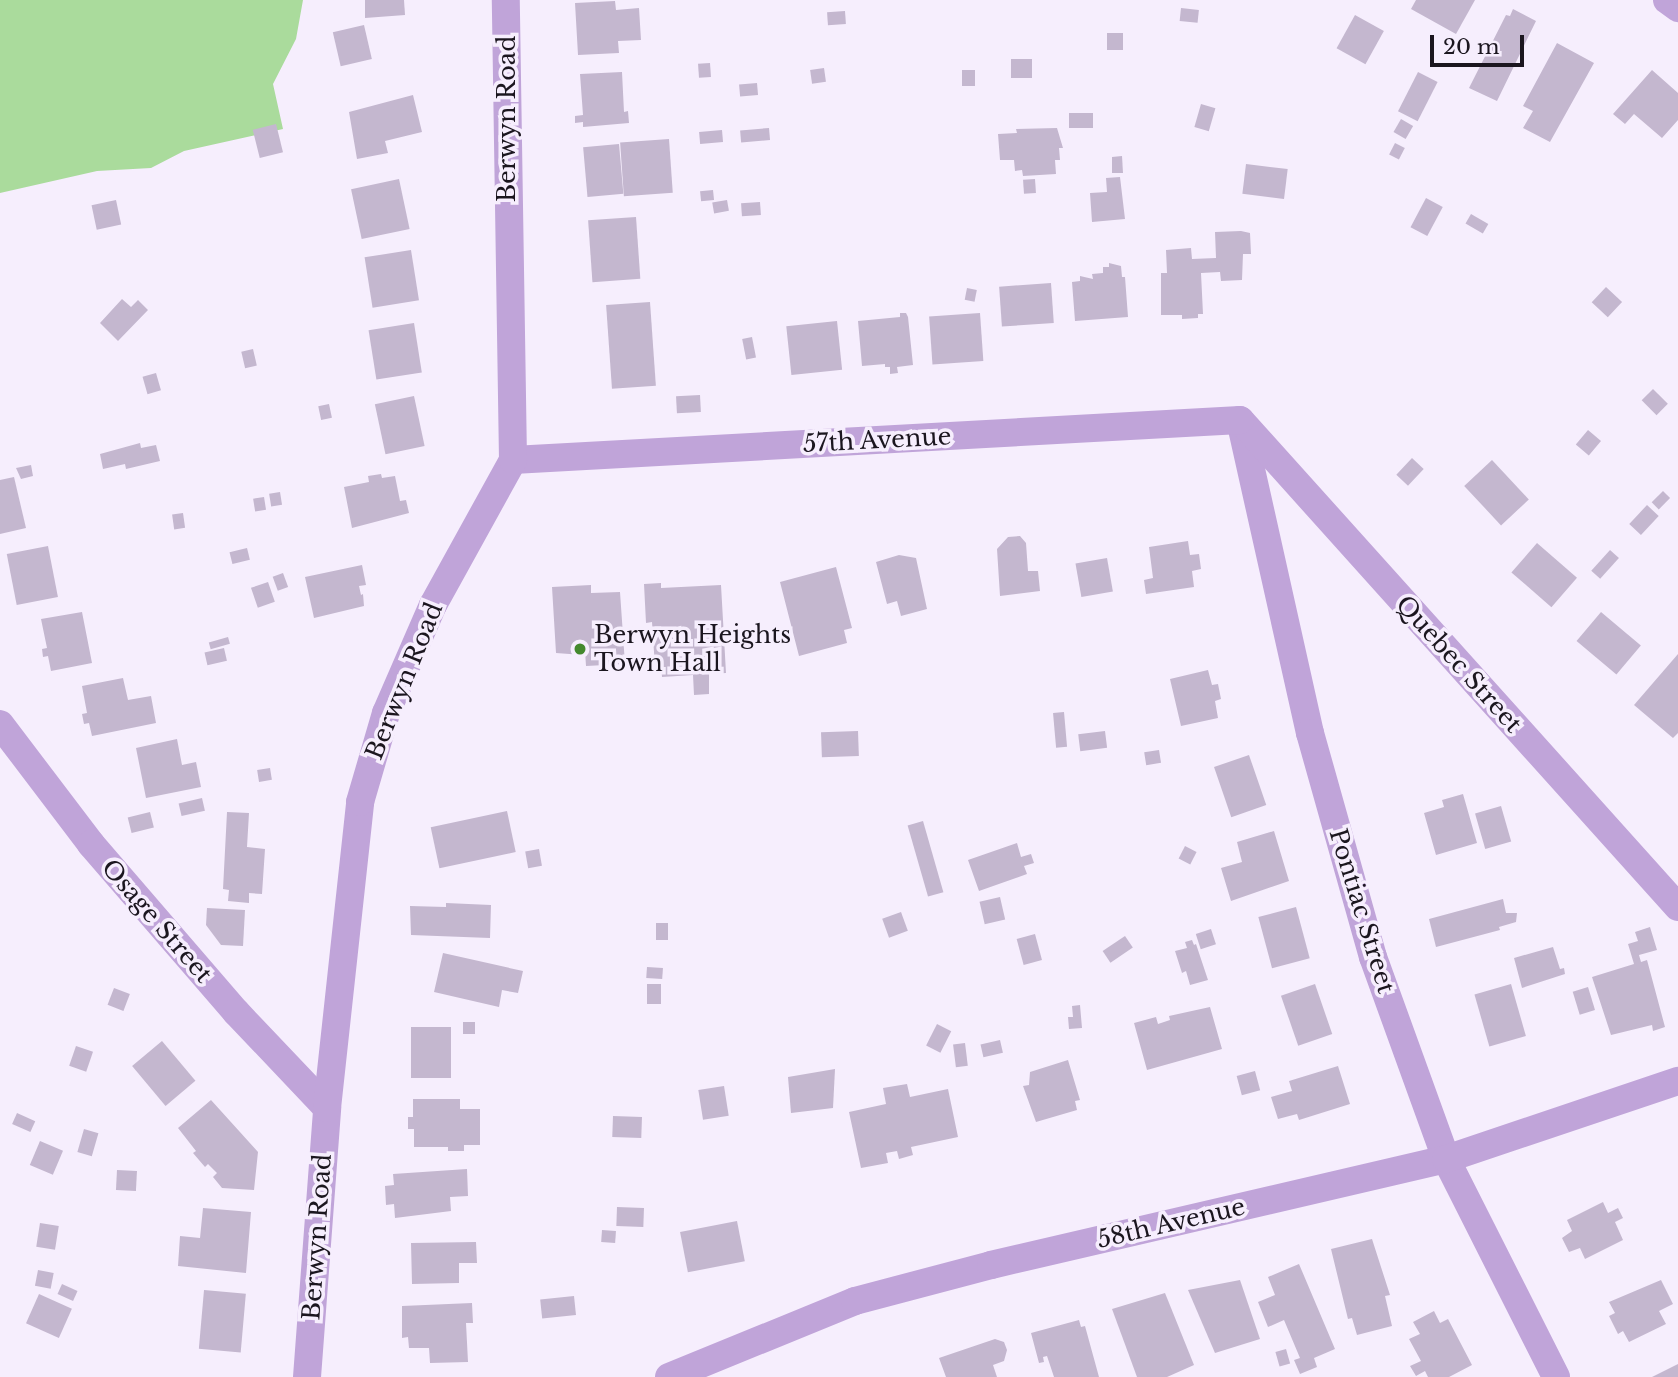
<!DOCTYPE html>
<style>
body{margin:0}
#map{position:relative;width:1678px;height:1377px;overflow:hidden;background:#f6eefd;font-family:"Libre Baskerville",serif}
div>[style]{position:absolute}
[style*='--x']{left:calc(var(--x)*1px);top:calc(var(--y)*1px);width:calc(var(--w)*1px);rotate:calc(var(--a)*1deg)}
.green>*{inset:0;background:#aadb9c}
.building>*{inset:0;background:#c4b7cf;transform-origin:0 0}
.street>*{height:28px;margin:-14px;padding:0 14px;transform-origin:14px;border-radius:14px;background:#c0a4d9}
.dots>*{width:19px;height:19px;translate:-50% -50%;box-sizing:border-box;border:4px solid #f6eefd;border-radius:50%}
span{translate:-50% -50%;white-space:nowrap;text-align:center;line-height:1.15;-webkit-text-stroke:7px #f6eefd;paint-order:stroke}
.street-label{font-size:24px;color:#1b161f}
.poi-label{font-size:24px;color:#1b161f}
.left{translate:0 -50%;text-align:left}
.scale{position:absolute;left:1430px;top:35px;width:94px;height:32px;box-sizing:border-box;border:4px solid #1b161f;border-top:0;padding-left:9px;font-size:21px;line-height:24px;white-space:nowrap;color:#1b161f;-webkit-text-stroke:5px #f6eefd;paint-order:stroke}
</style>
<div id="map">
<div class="green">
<i style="clip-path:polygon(0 0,303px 0,296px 39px,273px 84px,283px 129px,184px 151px,151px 168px,97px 171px,0 193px)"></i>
</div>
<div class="building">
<i style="clip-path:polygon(365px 0,404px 0,405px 15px,365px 18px)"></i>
<i style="clip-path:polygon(1416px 0,1475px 0,1456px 34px,1411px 9px)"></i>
<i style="clip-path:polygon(615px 1px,616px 10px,639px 8px,641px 40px,618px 41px,619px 53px,578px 55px,575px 3px)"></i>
<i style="left:1181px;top:8px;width:18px;height:13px;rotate:6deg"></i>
<i style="clip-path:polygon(1513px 9px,1536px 21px,1497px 101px,1469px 88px,1506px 15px,1510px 16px)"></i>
<i style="left:845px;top:11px;width:13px;height:18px;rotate:86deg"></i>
<i style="left:1355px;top:15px;width:33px;height:38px;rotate:29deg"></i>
<i style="left:364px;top:25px;width:35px;height:32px;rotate:77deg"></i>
<i style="left:1107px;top:33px;width:16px;height:17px"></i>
<i style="clip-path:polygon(1557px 43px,1594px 63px,1550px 142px,1523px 128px,1533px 111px,1523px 106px)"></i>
<i style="left:1011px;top:59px;width:21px;height:19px"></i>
<i style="left:710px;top:63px;width:14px;height:12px;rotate:86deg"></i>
<i style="left:824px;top:68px;width:14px;height:14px;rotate:82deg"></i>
<i style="left:962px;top:70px;width:13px;height:16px"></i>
<i style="clip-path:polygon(1652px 70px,1678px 93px,1678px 120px,1662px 138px,1634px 114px,1625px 124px,1613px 114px)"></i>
<i style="clip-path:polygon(622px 72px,624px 112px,628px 111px,629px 123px,583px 127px,583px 122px,575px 123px,575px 116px,583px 115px,580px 74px)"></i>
<i style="left:1418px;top:72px;width:22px;height:44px;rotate:27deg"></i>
<i style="left:757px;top:83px;width:12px;height:18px;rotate:85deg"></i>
<i style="clip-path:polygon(413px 95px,422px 132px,385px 141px,388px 153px,357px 159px,349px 112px)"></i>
<i style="left:1201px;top:104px;width:15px;height:24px;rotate:16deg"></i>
<i style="left:1069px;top:113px;width:24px;height:15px"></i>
<i style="left:1401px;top:119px;width:14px;height:15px;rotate:30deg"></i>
<i style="left:276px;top:124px;width:29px;height:24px;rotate:76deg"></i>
<i style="left:769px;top:128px;width:12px;height:29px;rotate:85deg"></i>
<i style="clip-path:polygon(1057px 128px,1063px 148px,1059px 148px,1060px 160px,1055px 160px,1056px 174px,1023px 176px,1022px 170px,1015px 171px,1014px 160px,1000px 160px,998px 134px,1017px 133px,1016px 129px)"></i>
<i style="left:722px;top:130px;width:12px;height:23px;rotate:85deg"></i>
<i style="left:669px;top:139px;width:54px;height:49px;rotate:86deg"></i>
<i style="left:1395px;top:143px;width:11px;height:13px;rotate:27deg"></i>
<i style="left:619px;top:144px;width:50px;height:36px;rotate:85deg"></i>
<i style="clip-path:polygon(1122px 156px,1123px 173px,1112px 173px,1112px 157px)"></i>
<i style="left:1246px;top:164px;width:42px;height:30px;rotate:7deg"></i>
<i style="clip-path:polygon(1120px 177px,1125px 219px,1092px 222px,1090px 193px,1107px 192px,1106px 178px)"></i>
<i style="left:399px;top:179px;width:51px;height:49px;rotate:78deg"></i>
<i style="left:1035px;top:179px;width:14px;height:12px;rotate:86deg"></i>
<i style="left:713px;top:190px;width:10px;height:13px;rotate:84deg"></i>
<i style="left:1426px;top:198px;width:19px;height:33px;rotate:28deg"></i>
<i style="left:116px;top:200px;width:25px;height:25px;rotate:78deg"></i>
<i style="left:727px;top:200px;width:11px;height:15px;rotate:80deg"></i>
<i style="left:760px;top:202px;width:13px;height:19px;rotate:86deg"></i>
<i style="left:1471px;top:214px;width:20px;height:11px;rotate:30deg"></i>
<i style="left:636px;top:217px;width:62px;height:48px;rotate:86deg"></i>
<i style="clip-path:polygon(1241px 231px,1250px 233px,1251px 254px,1243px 254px,1242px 280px,1221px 281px,1220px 272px,1201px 273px,1203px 314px,1198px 314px,1198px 318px,1182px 319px,1182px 315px,1161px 315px,1161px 273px,1167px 273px,1166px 250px,1191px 248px,1192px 259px,1216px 258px,1215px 232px)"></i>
<i style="left:411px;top:250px;width:51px;height:47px;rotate:81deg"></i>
<i style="clip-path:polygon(1109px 263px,1121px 266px,1122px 277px,1125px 277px,1128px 317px,1075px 321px,1072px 282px,1080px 281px,1080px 276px,1093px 279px,1092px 274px,1103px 273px,1103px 267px,1109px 267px)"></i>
<i style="left:1051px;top:283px;width:40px;height:52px;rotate:86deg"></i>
<i style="left:1606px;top:287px;width:22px;height:21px;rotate:43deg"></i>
<i style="left:967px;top:288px;width:10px;height:12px;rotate:11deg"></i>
<i style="clip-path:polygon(122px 299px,131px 307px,138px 300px,148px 310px,118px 341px,100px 323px)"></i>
<i style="left:650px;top:302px;width:84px;height:44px;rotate:86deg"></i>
<i style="clip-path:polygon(900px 313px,906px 313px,908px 317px,913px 365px,897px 367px,898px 373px,890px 374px,890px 367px,885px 367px,885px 364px,862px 366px,858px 321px,900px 317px)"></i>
<i style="left:980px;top:313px;width:48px;height:51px;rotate:86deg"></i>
<i style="left:837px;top:321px;width:49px;height:51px;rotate:84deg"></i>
<i style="left:414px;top:323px;width:50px;height:46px;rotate:81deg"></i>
<i style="left:752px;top:337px;width:21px;height:10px;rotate:79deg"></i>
<i style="left:253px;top:349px;width:17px;height:12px;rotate:77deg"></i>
<i style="left:156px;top:373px;width:18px;height:14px;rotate:74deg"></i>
<i style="left:1653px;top:389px;width:21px;height:16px;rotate:45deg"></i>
<i style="left:700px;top:395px;width:17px;height:24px;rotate:87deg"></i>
<i style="left:414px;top:396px;width:51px;height:40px;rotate:78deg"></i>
<i style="left:329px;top:404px;width:14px;height:11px;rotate:78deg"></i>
<i style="left:1588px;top:430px;width:17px;height:19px;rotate:40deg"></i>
<i style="clip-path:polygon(140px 443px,141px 448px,156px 445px,160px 461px,126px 469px,125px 464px,103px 469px,100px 454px)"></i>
<i style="left:1412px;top:458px;width:16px;height:23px;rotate:43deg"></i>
<i style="left:1492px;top:460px;width:54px;height:38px;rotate:47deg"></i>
<i style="clip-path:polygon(31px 465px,33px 476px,21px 479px,16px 468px)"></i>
<i style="clip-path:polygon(381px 474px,382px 478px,395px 476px,400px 501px,406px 500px,409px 513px,352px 528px,344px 487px,369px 482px,368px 476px)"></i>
<i style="clip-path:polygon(14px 477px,26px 528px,0 534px,0 480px)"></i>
<i style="left:1663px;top:491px;width:10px;height:16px;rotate:45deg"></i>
<i style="left:280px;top:492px;width:13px;height:11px;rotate:81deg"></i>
<i style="left:264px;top:497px;width:13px;height:11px;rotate:81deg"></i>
<i style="left:1647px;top:505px;width:16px;height:26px;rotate:43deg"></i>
<i style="left:183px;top:513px;width:15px;height:11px;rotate:82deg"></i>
<i style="clip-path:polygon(1020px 536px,1026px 543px,1028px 571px,1038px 571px,1040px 591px,1000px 596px,997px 549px,1008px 537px)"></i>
<i style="clip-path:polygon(1188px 541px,1190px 555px,1199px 554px,1201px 569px,1192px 571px,1194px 587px,1146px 594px,1144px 580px,1153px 578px,1149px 547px)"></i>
<i style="left:1537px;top:543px;width:53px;height:39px;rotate:41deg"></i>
<i style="left:48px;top:546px;width:52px;height:42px;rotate:79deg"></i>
<i style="left:247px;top:548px;width:12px;height:18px;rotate:76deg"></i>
<i style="left:1610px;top:550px;width:12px;height:28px;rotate:42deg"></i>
<i style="clip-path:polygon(899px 555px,916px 558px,927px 609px,901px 616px,897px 601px,887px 604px,876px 562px)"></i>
<i style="left:1107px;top:558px;width:34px;height:32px;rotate:80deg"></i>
<i style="clip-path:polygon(362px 565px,366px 585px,359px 586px,361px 595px,363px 594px,364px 606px,314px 618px,305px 577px)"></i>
<i style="clip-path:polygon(836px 567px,852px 628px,844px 630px,847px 643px,799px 656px,780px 582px)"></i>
<i style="left:283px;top:573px;width:15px;height:11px;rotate:70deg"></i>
<i style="left:268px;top:582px;width:21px;height:18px;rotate:71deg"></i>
<i style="clip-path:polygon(661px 583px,661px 588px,721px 585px,726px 673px,709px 674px,709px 694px,694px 695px,693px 675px,662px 677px,661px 666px,655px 667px,652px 622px,646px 623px,644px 584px)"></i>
<i style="clip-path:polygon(591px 585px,591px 593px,620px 592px,625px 664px,586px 666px,585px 651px,583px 655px,556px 653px,552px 587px)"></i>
<i style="clip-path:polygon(82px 612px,92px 663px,51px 671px,48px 656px,43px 657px,42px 649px,47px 648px,41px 619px)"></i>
<i style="left:1601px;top:612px;width:52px;height:38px;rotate:40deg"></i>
<i style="left:228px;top:637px;width:7px;height:20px;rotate:74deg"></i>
<i style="left:224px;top:648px;width:13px;height:20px;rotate:77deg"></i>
<i style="clip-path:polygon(1678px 654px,1678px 733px,1673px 738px,1634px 705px)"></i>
<i style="clip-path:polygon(1208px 670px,1212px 685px,1218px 684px,1221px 699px,1215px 701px,1218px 718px,1181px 726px,1170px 679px)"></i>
<i style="clip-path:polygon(123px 678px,128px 700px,151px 696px,156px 723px,92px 736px,89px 723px,84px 724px,82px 714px,87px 713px,82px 686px)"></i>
<i style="left:1064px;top:712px;width:35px;height:11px;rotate:85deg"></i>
<i style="left:858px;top:731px;width:25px;height:37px;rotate:88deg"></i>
<i style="left:1105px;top:731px;width:17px;height:27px;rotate:83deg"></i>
<i style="clip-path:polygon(177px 739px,182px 765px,196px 762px,201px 787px,146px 798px,136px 748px)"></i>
<i style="left:1159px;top:750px;width:13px;height:15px;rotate:81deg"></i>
<i style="left:1249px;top:755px;width:53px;height:37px;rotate:71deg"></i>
<i style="left:270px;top:768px;width:12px;height:13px;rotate:81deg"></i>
<i style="clip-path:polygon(1463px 794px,1477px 843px,1436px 855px,1424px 813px,1444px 807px,1442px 800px)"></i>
<i style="left:202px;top:798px;width:13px;height:24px;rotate:77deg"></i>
<i style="left:1501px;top:806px;width:37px;height:27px;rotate:74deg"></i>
<i style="left:507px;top:811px;width:42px;height:78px;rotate:78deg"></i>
<i style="left:150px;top:812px;width:16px;height:23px;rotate:76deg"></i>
<i style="clip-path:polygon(227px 812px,249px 813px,247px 847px,265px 849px,262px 894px,249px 893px,249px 903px,228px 901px,229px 890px,223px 889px)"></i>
<i style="left:923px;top:821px;width:74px;height:16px;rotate:74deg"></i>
<i style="clip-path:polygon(1274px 831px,1289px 881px,1231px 901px,1221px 868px,1242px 862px,1237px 842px)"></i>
<i style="clip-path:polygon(1017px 843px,1021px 857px,1031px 854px,1034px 863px,1024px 866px,1027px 874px,979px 891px,968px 860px)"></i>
<i style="left:1185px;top:846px;width:13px;height:14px;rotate:27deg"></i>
<i style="left:539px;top:849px;width:17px;height:14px;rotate:80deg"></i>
<i style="left:1000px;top:897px;width:23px;height:21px;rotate:77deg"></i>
<i style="clip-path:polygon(1503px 899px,1506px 913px,1517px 913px,1516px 922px,1499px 927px,1500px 930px,1436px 947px,1429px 919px)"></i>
<i style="clip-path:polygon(446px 903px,491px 905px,490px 938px,411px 935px,410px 906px,446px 907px)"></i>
<i style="left:1296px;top:907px;width:53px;height:39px;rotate:75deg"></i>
<i style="clip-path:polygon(207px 908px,245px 910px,243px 946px,221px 945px,206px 925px)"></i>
<i style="left:901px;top:912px;width:20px;height:20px;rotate:70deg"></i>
<i style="left:656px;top:923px;width:12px;height:17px"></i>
<i style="clip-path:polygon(1650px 927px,1657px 950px,1639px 955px,1641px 962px,1647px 960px,1665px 1027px,1653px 1031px,1652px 1025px,1611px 1035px,1592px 977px,1634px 964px,1628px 944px,1638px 941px,1635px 932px)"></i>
<i style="left:1211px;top:929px;width:16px;height:16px;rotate:72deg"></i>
<i style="left:1035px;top:934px;width:27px;height:19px;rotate:75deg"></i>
<i style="left:1125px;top:936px;width:14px;height:27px;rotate:56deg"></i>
<i style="clip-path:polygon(1192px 940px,1194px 945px,1196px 944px,1208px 980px,1190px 985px,1186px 971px,1182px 973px,1175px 951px,1187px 948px,1185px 942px)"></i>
<i style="clip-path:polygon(1553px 947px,1560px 969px,1564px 968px,1565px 974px,1522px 988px,1514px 958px)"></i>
<i style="clip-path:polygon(443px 953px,523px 971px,518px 993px,502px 990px,499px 1007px,434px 992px)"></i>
<i style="left:647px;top:967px;width:16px;height:11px;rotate:4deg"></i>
<i style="left:661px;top:984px;width:20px;height:14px;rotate:90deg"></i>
<i style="left:1315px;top:984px;width:53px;height:36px;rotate:71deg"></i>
<i style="left:1511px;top:984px;width:54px;height:38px;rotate:74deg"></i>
<i style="left:1588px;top:987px;width:24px;height:16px;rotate:73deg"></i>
<i style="left:114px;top:988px;width:17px;height:18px;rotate:21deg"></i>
<i style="clip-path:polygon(1080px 1005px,1082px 1028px,1069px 1029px,1068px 1017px,1073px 1017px,1072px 1006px)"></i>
<i style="clip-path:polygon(1210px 1007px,1222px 1049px,1147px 1070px,1134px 1023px,1156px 1017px,1158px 1024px,1170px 1020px,1169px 1016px)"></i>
<i style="left:463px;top:1022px;width:12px;height:12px"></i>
<i style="left:937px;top:1024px;width:16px;height:24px;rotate:27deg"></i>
<i style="left:451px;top:1027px;width:51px;height:40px;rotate:90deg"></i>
<i style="left:1000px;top:1040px;width:13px;height:20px;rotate:77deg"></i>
<i style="left:162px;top:1041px;width:52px;height:39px;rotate:50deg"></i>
<i style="left:965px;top:1043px;width:23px;height:12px;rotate:83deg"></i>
<i style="left:76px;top:1046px;width:18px;height:21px;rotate:19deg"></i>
<i style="clip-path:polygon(1068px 1060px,1080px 1100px,1075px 1101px,1077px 1110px,1036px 1122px,1023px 1086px,1029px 1085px,1030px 1072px)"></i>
<i style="clip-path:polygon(1338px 1066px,1350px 1104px,1299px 1120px,1297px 1114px,1278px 1119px,1271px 1097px,1292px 1091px,1289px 1081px)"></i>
<i style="clip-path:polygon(835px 1069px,833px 1108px,791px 1113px,788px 1077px)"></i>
<i style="left:1255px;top:1071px;width:20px;height:19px;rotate:75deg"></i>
<i style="clip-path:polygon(907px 1084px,910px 1097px,948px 1089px,958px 1137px,911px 1147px,913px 1155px,899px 1159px,897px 1151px,886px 1153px,888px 1163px,861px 1168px,849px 1112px,886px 1104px,883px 1088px)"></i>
<i style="left:724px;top:1086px;width:30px;height:26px;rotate:81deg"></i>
<i style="clip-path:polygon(413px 1099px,460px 1099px,460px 1109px,480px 1109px,480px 1145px,464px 1145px,464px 1151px,448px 1151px,448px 1147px,414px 1147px,414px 1129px,408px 1129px,408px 1117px,413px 1117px)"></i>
<i style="clip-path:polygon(211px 1100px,258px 1152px,254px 1190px,222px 1188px,213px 1177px,217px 1173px,208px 1164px,205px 1167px,193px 1153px,196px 1151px,178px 1128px)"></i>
<i style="left:17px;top:1113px;width:20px;height:12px;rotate:24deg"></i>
<i style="left:613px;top:1116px;width:29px;height:21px;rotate:2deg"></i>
<i style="left:84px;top:1129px;width:15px;height:24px;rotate:16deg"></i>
<i style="left:40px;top:1141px;width:25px;height:26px;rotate:23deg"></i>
<i style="clip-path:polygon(467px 1169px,468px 1196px,450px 1197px,451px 1211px,395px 1218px,394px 1204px,386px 1205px,385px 1186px,394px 1185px,393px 1174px)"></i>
<i style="left:117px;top:1170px;width:20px;height:20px;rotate:3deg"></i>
<i style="clip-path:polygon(1603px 1202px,1608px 1213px,1618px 1208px,1623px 1218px,1615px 1222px,1623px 1240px,1585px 1259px,1580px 1248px,1569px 1252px,1562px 1238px,1572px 1231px,1567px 1220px)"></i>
<i style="left:617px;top:1207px;width:27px;height:19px;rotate:2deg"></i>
<i style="clip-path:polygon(203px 1208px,251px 1212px,246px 1273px,178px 1266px,180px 1236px,200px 1238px)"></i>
<i style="left:737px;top:1221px;width:41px;height:58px;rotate:79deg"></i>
<i style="left:40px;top:1223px;width:19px;height:24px;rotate:9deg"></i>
<i style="left:602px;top:1230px;width:14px;height:12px;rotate:4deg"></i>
<i style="clip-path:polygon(1372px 1239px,1390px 1295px,1385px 1296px,1392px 1326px,1357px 1335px,1352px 1318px,1348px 1319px,1331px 1249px)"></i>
<i style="clip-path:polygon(476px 1242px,477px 1263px,459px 1263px,459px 1283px,412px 1284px,411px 1243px)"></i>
<i style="clip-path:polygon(1299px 1264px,1335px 1349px,1314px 1358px,1317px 1367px,1300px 1374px,1294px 1360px,1300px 1358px,1284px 1320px,1268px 1327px,1258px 1302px,1275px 1295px,1268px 1277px)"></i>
<i style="left:38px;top:1270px;width:16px;height:16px;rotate:11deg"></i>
<i style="clip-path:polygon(1240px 1280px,1260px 1339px,1215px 1353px,1188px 1290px)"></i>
<i style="clip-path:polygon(1661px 1280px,1673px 1304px,1659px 1311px,1666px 1324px,1629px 1342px,1623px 1331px,1618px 1334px,1609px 1316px,1615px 1313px,1609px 1302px)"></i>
<i style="left:62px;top:1284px;width:17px;height:11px;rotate:24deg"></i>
<i style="left:204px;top:1290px;width:42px;height:59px;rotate:5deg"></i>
<i style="clip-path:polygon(1165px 1293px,1194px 1365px,1167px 1377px,1137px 1377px,1112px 1309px)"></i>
<i style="left:39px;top:1294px;width:36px;height:32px;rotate:24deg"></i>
<i style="left:574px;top:1296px;width:19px;height:34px;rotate:84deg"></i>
<i style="clip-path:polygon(472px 1303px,473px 1323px,466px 1323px,468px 1362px,430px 1363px,429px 1348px,409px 1348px,408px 1337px,402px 1338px,402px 1306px)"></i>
<i style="clip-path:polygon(1434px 1311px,1440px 1323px,1448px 1319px,1472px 1365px,1449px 1377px,1428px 1377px,1425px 1371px,1416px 1376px,1410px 1366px,1421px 1361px,1409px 1339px,1420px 1334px,1413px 1322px)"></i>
<i style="clip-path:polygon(1079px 1320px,1081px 1327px,1085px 1326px,1099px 1377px,1054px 1377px,1047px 1356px,1043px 1357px,1044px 1362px,1039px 1363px,1031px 1333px)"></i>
<i style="clip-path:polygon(995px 1339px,1004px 1342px,1007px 1350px,1004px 1361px,993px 1365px,997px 1377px,946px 1377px,939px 1358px)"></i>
<i style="left:1286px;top:1349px;width:15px;height:11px;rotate:74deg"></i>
<i style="clip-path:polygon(1678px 1364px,1678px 1377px,1652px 1377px)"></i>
</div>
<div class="street">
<i style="--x:1667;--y:0;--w:14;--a:36"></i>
<i style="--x:1240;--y:420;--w:321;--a:77.4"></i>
<i style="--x:1310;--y:733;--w:233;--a:74.3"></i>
<i style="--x:1373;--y:957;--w:215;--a:70.1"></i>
<i style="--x:1446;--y:1159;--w:244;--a:63.2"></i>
<i style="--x:1242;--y:422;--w:652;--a:48.05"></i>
<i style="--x:513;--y:460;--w:728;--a:-3.15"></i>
<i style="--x:0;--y:724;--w:151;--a:52.8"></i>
<i style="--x:91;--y:844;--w:222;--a:49.2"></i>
<i style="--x:236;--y:1012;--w:132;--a:46.5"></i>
<i style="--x:307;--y:1377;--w:270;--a:-85.7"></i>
<i style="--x:327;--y:1108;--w:308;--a:-83.8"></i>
<i style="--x:360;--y:802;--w:93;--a:-73.7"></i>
<i style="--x:386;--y:713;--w:118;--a:-66.5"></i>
<i style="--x:433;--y:605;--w:166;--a:-61.1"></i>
<i style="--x:513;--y:460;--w:460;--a:-90.9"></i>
<i style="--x:669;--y:1377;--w:201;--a:-22.2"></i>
<i style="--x:855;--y:1301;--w:141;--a:-14.8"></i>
<i style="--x:991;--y:1265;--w:467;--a:-13.1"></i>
<i style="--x:1446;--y:1159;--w:245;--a:-18.6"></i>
</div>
<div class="dots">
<i style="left:580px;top:649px;background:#44892e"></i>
</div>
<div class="street-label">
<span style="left:507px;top:119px;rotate:-90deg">Berwyn Road</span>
<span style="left:877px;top:440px;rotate:-3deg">57th Avenue</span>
<span style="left:1459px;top:664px;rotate:48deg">Quebec Street</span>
<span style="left:404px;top:681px;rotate:-68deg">Berwyn Road</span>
<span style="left:1362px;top:911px;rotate:73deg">Pontiac Street</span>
<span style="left:157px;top:921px;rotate:49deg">Osage Street</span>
<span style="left:1171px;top:1223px;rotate:-13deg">58th Avenue</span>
<span style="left:317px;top:1237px;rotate:-86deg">Berwyn Road</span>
</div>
<div class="poi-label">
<span class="left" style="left:594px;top:649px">Berwyn Heights<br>Town Hall</span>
</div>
<div class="scale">20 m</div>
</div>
